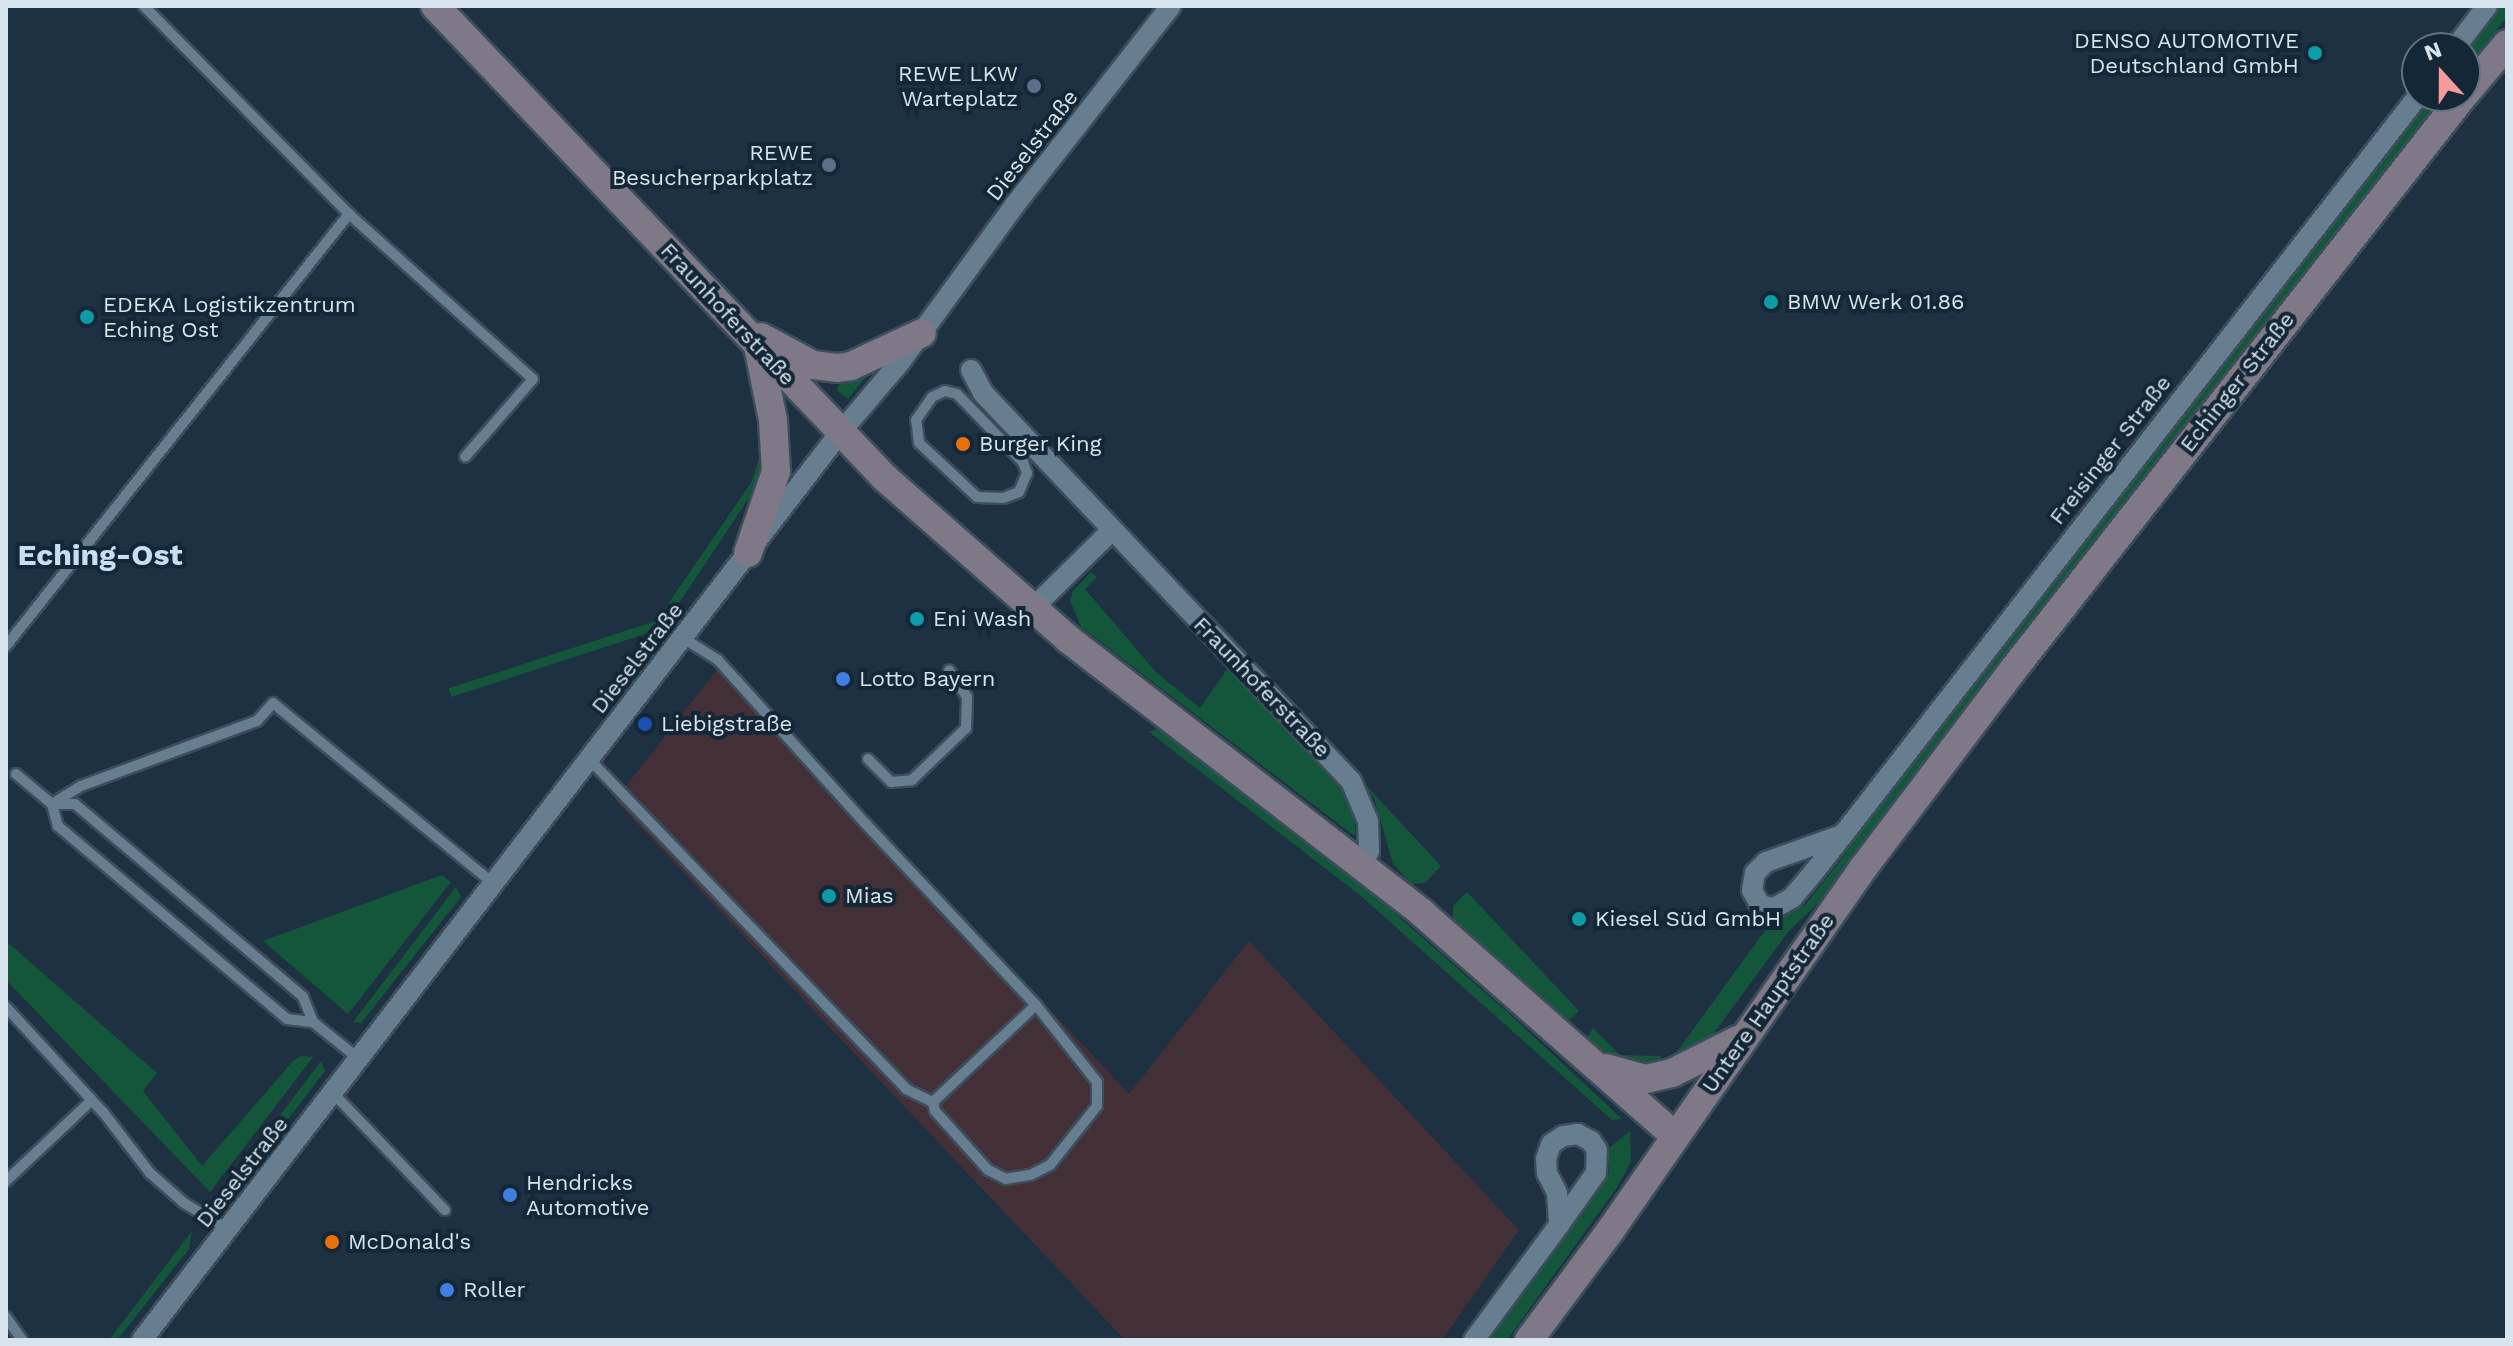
<!DOCTYPE html>
<meta charset="utf-8">
<style>
body{margin:0}
#map{position:relative;width:2513px;height:1346px;overflow:hidden;background:#1e3142;font-family:"Work Sans",sans-serif}
div>[style]{position:absolute}
[style*='--x']{left:calc(var(--x)*1px);top:calc(var(--y)*1px);width:calc(var(--w)*1px);rotate:calc(var(--a)*1deg)}
.industrial>*{inset:0;background:#433037}
.green>*{inset:0;background:#135639;transform-origin:0 0}
.roads{filter:drop-shadow(2px 0 #3c4d5b) drop-shadow(-2px 0 #3c4d5b) drop-shadow(0 2px #3c4d5b) drop-shadow(0 -2px #3c4d5b)}
.service>*{height:10px;margin:-5px;padding:0 5px;transform-origin:5px;border-radius:5px;background:#677d90}
.minor>*{height:20px;margin:-10px;padding:0 10px;transform-origin:10px;border-radius:10px;background:#677d90}
.secondary>*{height:28px;margin:-14px;padding:0 14px;transform-origin:14px;border-radius:14px;background:#7e7887}
.dots>*{width:22px;height:22px;translate:-50% -50%;box-sizing:border-box;border:4px solid #142737;border-radius:50%}
span{translate:-50% -50%;white-space:nowrap;text-align:center;line-height:1.15;-webkit-text-stroke:8px #142737;paint-order:stroke}
.poi-label{font-size:22px;color:#d7e3ed}
.right{translate:-100% -50%;text-align:right}
.left{translate:0 -50%;text-align:left}
.street-label{font-size:22px;color:#d7e3ed}
.district-label{font-size:30px;color:#c6def3;font-weight:700}
.frame{position:absolute;inset:0;border:8px solid #d7e3ed;pointer-events:none}
.north{position:absolute;left:2401px;top:32px;width:80px;height:80px;box-sizing:border-box;background:#142737;border:2px solid #627280;border-radius:50%;rotate:339deg;font-size:22px;font-weight:700;line-height:32px;text-align:center;color:#d7e3ed}
.north::after{content:'';display:block;margin:auto;width:28px;height:36px;background:#f59b9c;clip-path:polygon(50% 0,100% 100%,50% 72%,0 100%)}
</style>
<div id="map">
<div class="industrial">
<i style="clip-path:polygon(724px 661px,1129px 1094px,1249px 941px,1519px 1230px,1442px 1340px,1125px 1340px,615px 800px)"></i>
</div>
<div class="green">
<i style="clip-path:polygon(2501px 6px,2507px 6px,2507px 17px,2465px 71px,2465px 52px)"></i>
<i style="clip-path:polygon(2431px 96px,2445px 96px,1853px 869px,1788px 932px,1703px 1048px,1679px 1064px,1676px 1053px,1769px 925px,1805px 905px,1829px 875px,1971px 683px)"></i>
<i style="clip-path:polygon(873px 368px,848px 399px,837px 390px,842px 378px)"></i>
<i style="clip-path:polygon(761px 452px,764px 469px,757px 486px,677px 606px,668px 604px,751px 483px)"></i>
<i style="clip-path:polygon(1091px 572px,1097px 577px,1085px 589px,1156px 672px,1200px 708px,1230px 665px,1344px 792px,1354px 813px,1356px 834px,1353px 835px,1081px 627px,1070px 600px,1073px 591px)"></i>
<i style="left:656px;top:621px;width:9px;height:218px;rotate:72deg"></i>
<i style="clip-path:polygon(1158px 728px,1374px 895px,1515px 1019px,1622px 1119px,1612px 1120px,1361px 896px,1149px 732px)"></i>
<i style="clip-path:polygon(1362px 781px,1441px 866px,1425px 883px,1411px 884px,1393px 864px,1374px 798px)"></i>
<i style="clip-path:polygon(442px 875px,451px 882px,348px 1014px,263px 941px)"></i>
<i style="clip-path:polygon(456px 887px,461px 897px,361px 1023px,353px 1022px)"></i>
<i style="clip-path:polygon(1467px 892px,1579px 1011px,1571px 1019px,1564px 1019px,1453px 921px,1453px 906px)"></i>
<i style="clip-path:polygon(6px 941px,157px 1073px,143px 1091px,202px 1166px,294px 1060px,301px 1056px,313px 1057px,210px 1192px,6px 980px)"></i>
<i style="clip-path:polygon(1593px 1028px,1620px 1055px,1661px 1056px,1663px 1068px,1613px 1062px,1586px 1039px)"></i>
<i style="clip-path:polygon(321px 1061px,325px 1071px,226px 1200px,218px 1198px)"></i>
<i style="clip-path:polygon(1630px 1131px,1631px 1162px,1616px 1189px,1507px 1340px,1488px 1340px,1609px 1172px,1609px 1148px)"></i>
<i style="clip-path:polygon(192px 1231px,189px 1249px,117px 1340px,109px 1340px)"></i>
</div>
<div class="roads">
<div class="service">
<i style="--x:349;--y:214;--w:247;--a:41.9"></i>
<i style="--x:533;--y:379;--w:103;--a:131.1"></i>
<i style="--x:945;--y:391;--w:12;--a:14"></i>
<i style="--x:957;--y:394;--w:95;--a:45.9"></i>
<i style="--x:1023;--y:462;--w:12;--a:70"></i>
<i style="--x:1027;--y:473;--w:21;--a:113"></i>
<i style="--x:1019;--y:492;--w:17;--a:159"></i>
<i style="--x:1003;--y:498;--w:26;--a:-178"></i>
<i style="--x:977;--y:497;--w:79;--a:-137"></i>
<i style="--x:919;--y:443;--w:23;--a:-97"></i>
<i style="--x:916;--y:420;--w:28;--a:-55"></i>
<i style="--x:932;--y:397;--w:14;--a:-25"></i>
<i style="--x:683;--y:638;--w:41;--a:32.2"></i>
<i style="--x:718;--y:660;--w:28;--a:48"></i>
<i style="--x:737;--y:681;--w:191;--a:48"></i>
<i style="--x:865;--y:823;--w:250;--a:46.8"></i>
<i style="--x:1036;--y:1005;--w:98;--a:51.6"></i>
<i style="--x:1097;--y:1082;--w:24;--a:90"></i>
<i style="--x:1097;--y:1106;--w:75;--a:128.5"></i>
<i style="--x:1050;--y:1165;--w:22;--a:153"></i>
<i style="--x:1030;--y:1175;--w:24;--a:171"></i>
<i style="--x:1006;--y:1179;--w:20;--a:-153"></i>
<i style="--x:988;--y:1170;--w:79;--a:-131.9"></i>
<i style="--x:935;--y:1111;--w:9;--a:-103"></i>
<i style="--x:933;--y:1102;--w:141;--a:-43.3"></i>
<i style="--x:6;--y:646;--w:552;--a:-51.55"></i>
<i style="--x:349;--y:214;--w:292;--a:-134.6"></i>
<i style="--x:588;--y:758;--w:459;--a:46.1"></i>
<i style="--x:906;--y:1089;--w:30;--a:26"></i>
<i style="--x:868;--y:759;--w:33;--a:45"></i>
<i style="--x:891;--y:782;--w:21;--a:-5"></i>
<i style="--x:912;--y:780;--w:75;--a:-43.9"></i>
<i style="--x:966;--y:728;--w:31;--a:-88"></i>
<i style="--x:967;--y:697;--w:32;--a:-124"></i>
<i style="--x:16;--y:774;--w:47;--a:39.8"></i>
<i style="--x:52;--y:804;--w:23;--a:0"></i>
<i style="--x:75;--y:804;--w:299;--a:40.2"></i>
<i style="--x:303;--y:997;--w:27;--a:68"></i>
<i style="--x:313;--y:1022;--w:59;--a:38.8"></i>
<i style="--x:52;--y:804;--w:34;--a:-32"></i>
<i style="--x:81;--y:786;--w:188;--a:-20.3"></i>
<i style="--x:257;--y:721;--w:24;--a:-48"></i>
<i style="--x:273;--y:703;--w:286;--a:39.3"></i>
<i style="--x:52;--y:804;--w:23;--a:75"></i>
<i style="--x:58;--y:826;--w:299;--a:40.1"></i>
<i style="--x:287;--y:1019;--w:26;--a:7"></i>
<i style="--x:6;--y:1007;--w:143;--a:47.3"></i>
<i style="--x:103;--y:1112;--w:77;--a:52.4"></i>
<i style="--x:150;--y:1173;--w:45;--a:41.4"></i>
<i style="--x:184;--y:1203;--w:51;--a:30.6"></i>
<i style="--x:333;--y:1093;--w:162;--a:46.3"></i>
<i style="--x:6;--y:1181;--w:118;--a:-43.3"></i>
<i style="--x:6;--y:1317;--w:28;--a:55"></i>
</div>
<div class="minor">
<i style="--x:2455;--y:48;--w:53;--a:-52.7"></i>
<i style="--x:971;--y:370;--w:26;--a:62"></i>
<i style="--x:983;--y:393;--w:535;--a:46.52"></i>
<i style="--x:1351;--y:781;--w:43;--a:67"></i>
<i style="--x:1368;--y:821;--w:30;--a:88"></i>
<i style="--x:1369;--y:851;--w:14;--a:126"></i>
<i style="--x:1032;--y:609;--w:112;--a:-44.6"></i>
<i style="--x:1842;--y:835;--w:81;--a:160.4"></i>
<i style="--x:1766;--y:862;--w:16;--a:135"></i>
<i style="--x:1755;--y:873;--w:17;--a:100"></i>
<i style="--x:1752;--y:890;--w:17;--a:62"></i>
<i style="--x:1760;--y:905;--w:14;--a:12"></i>
<i style="--x:1774;--y:908;--w:21;--a:-29"></i>
<i style="--x:1792;--y:898;--w:34;--a:-50"></i>
<i style="--x:1814;--y:872;--w:983;--a:-52.1"></i>
<i style="--x:142;--y:1340;--w:1143;--a:-52.43"></i>
<i style="--x:839;--y:434;--w:94;--a:-49.7"></i>
<i style="--x:900;--y:362;--w:193;--a:-53.8"></i>
<i style="--x:1014;--y:206;--w:254;--a:-51.9"></i>
<i style="--x:1474;--y:1340;--w:143;--a:-53.5"></i>
<i style="--x:1559;--y:1225;--w:64;--a:-54.6"></i>
<i style="--x:1596;--y:1173;--w:23;--a:-88"></i>
<i style="--x:1597;--y:1150;--w:11;--a:-124"></i>
<i style="--x:1591;--y:1141;--w:15;--a:-152"></i>
<i style="--x:1578;--y:1134;--w:15;--a:172"></i>
<i style="--x:1563;--y:1136;--w:14;--a:146"></i>
<i style="--x:1551;--y:1144;--w:16;--a:108"></i>
<i style="--x:1546;--y:1159;--w:14;--a:86"></i>
<i style="--x:1547;--y:1173;--w:22;--a:63"></i>
<i style="--x:1557;--y:1193;--w:32;--a:86"></i>
</div>
<div class="secondary">
<i style="--x:435;--y:6;--w:652;--a:46.37"></i>
<i style="--x:885;--y:478;--w:244;--a:41.3"></i>
<i style="--x:1068;--y:639;--w:448;--a:37.7"></i>
<i style="--x:1422;--y:913;--w:337;--a:41.4"></i>
<i style="--x:2465;--y:94;--w:65;--a:-50"></i>
<i style="--x:761;--y:337;--w:59;--a:28.3"></i>
<i style="--x:813;--y:365;--w:24;--a:7"></i>
<i style="--x:837;--y:368;--w:14;--a:-8"></i>
<i style="--x:851;--y:366;--w:78;--a:-24.9"></i>
<i style="--x:748;--y:553;--w:87;--a:-71.1"></i>
<i style="--x:776;--y:471;--w:51;--a:-93.4"></i>
<i style="--x:773;--y:420;--w:76;--a:-101.5"></i>
<i style="--x:1606;--y:1068;--w:41;--a:15.4"></i>
<i style="--x:1646;--y:1079;--w:27;--a:-13"></i>
<i style="--x:1672;--y:1073;--w:74;--a:-26.6"></i>
<i style="--x:1529;--y:1340;--w:136;--a:-53.4"></i>
<i style="--x:1610;--y:1231;--w:444;--a:-55.1"></i>
<i style="--x:1864;--y:867;--w:247;--a:-52.9"></i>
<i style="--x:2013;--y:670;--w:729;--a:-51.9"></i>
</div>
</div>
<div class="dots">
<i style="left:2315px;top:53px;background:#0f9aa8"></i>
<i style="left:1034px;top:86px;background:#5c6f8a"></i>
<i style="left:829px;top:165px;background:#5c6f8a"></i>
<i style="left:1771px;top:302px;background:#0f9aa8"></i>
<i style="left:87px;top:317px;background:#0f9aa8"></i>
<i style="left:963px;top:444px;background:#e8710a"></i>
<i style="left:917px;top:619px;background:#0f9aa8"></i>
<i style="left:843px;top:679px;background:#3f7fe0"></i>
<i style="left:645px;top:724px;background:#1a4fb4"></i>
<i style="left:829px;top:896px;background:#0f9aa8"></i>
<i style="left:1579px;top:919px;background:#0f9aa8"></i>
<i style="left:510px;top:1195px;background:#3f7fe0"></i>
<i style="left:332px;top:1242px;background:#e8710a"></i>
<i style="left:447px;top:1290px;background:#3f7fe0"></i>
</div>
<div class="poi-label">
<span class="right" style="left:2299px;top:53px">DENSO AUTOMOTIVE<br>Deutschland GmbH</span>
<span class="right" style="left:1018px;top:86px">REWE LKW<br>Warteplatz</span>
<span class="right" style="left:813px;top:165px">REWE<br>Besucherparkplatz</span>
<span class="left" style="left:1787px;top:302px">BMW Werk 01.86</span>
<span class="left" style="left:103px;top:317px">EDEKA Logistikzentrum<br>Eching Ost</span>
<span class="left" style="left:979px;top:444px">Burger King</span>
<span class="left" style="left:933px;top:619px">Eni Wash</span>
<span class="left" style="left:859px;top:679px">Lotto Bayern</span>
<span class="left" style="left:661px;top:724px">Liebigstraße</span>
<span class="left" style="left:845px;top:896px">Mias</span>
<span class="left" style="left:1595px;top:919px">Kiesel Süd GmbH</span>
<span class="left" style="left:526px;top:1195px">Hendricks<br>Automotive</span>
<span class="left" style="left:348px;top:1242px">McDonald's</span>
<span class="left" style="left:463px;top:1290px">Roller</span>
</div>
<div class="street-label">
<span style="left:1032px;top:145px;rotate:-52deg">Dieselstraße</span>
<span style="left:728px;top:314px;rotate:47deg">Fraunhoferstraße</span>
<span style="left:2237px;top:382px;rotate:-52deg">Echinger Straße</span>
<span style="left:2110px;top:450px;rotate:-52deg">Freisinger Straße</span>
<span style="left:637px;top:658px;rotate:-52deg">Dieselstraße</span>
<span style="left:1262px;top:687px;rotate:46deg">Fraunhoferstraße</span>
<span style="left:1768px;top:1003px;rotate:-55deg">Untere Hauptstraße</span>
<span style="left:242px;top:1172px;rotate:-52deg">Dieselstraße</span>
</div>
<div class="district-label">
<span style="left:100px;top:555px">Eching-Ost</span>
</div>
<div class="frame"></div>
<div class="north">N</div>
</div>
